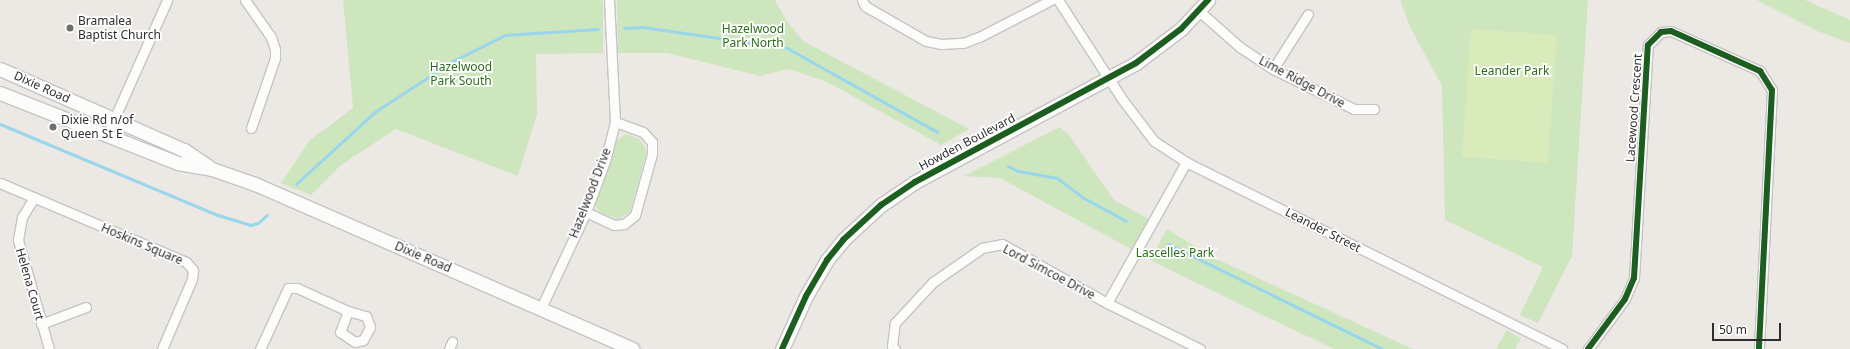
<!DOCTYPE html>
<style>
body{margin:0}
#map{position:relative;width:1850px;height:349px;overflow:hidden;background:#ece8e4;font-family:"Noto Sans",sans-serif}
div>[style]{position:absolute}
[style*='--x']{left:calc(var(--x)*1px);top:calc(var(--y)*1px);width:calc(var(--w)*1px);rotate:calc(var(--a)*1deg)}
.green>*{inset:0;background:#cee6be}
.pitch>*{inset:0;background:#d9eabb;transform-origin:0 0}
.stream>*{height:3px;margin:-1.5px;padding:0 1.5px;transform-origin:1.5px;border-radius:1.5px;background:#99d6ec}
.roads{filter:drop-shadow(1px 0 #c5c4c5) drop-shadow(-1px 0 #c5c4c5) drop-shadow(0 1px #c5c4c5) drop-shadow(0 -1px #c5c4c5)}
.street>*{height:9px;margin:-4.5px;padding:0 4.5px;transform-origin:4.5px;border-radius:4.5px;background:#fcfcfb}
.secondary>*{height:13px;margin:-6.5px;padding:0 6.5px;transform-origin:6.5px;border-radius:6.5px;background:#fcfcfb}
.cycleway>*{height:6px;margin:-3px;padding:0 3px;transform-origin:3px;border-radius:3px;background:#1b5e20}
.dots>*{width:11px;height:11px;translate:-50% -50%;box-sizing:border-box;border:2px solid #fff;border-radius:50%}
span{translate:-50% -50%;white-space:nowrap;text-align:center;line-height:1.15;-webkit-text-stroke:3.5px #fff;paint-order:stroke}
.poi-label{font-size:12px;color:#2e2e2e}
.left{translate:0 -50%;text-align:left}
.park-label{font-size:12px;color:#2c6e1b}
.street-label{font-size:12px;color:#2e2e2e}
.scale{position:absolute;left:1712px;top:323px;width:69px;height:18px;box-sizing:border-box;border:2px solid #2e2e2e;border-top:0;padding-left:5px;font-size:12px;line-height:14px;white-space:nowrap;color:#2e2e2e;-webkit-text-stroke:3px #fff;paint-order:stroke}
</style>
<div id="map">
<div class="green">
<i style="clip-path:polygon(343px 0,603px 0,603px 53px,536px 54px,537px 114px,518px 176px,396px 129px,341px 165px,311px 195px,281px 183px,310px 140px,353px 108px)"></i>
<i style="clip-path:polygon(617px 0,775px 0,786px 20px,803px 41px,969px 129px,941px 145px,827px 82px,789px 69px,760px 76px,667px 53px,618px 53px)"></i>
<i style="clip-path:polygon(1400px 0,1588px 0,1572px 256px,1538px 323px,1520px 315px,1543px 267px,1445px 220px,1442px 86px,1411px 29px)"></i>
<i style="clip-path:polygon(1757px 0,1805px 0,1850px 20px,1850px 43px,1817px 31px)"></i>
<i style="clip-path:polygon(1060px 127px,1069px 135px,1114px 200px,1149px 219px,1133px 250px,1000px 178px,964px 176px)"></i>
<i style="clip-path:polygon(626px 134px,640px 139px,647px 151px,630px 212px,619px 219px,601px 213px,594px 204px,616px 141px)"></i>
<i style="clip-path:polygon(1167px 229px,1214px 258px,1413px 349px,1334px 349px,1254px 311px,1150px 260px)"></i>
<i style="clip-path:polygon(1507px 330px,1521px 339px,1515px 349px,1496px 349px)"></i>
</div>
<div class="pitch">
<i style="left:1471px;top:29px;width:86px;height:128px;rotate:4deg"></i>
</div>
<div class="stream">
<i style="--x:624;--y:28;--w:19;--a:-3"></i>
<i style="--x:643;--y:27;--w:146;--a:8.3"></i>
<i style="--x:787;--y:48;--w:172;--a:29.2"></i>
<i style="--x:0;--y:124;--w:236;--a:22.7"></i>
<i style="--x:218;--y:215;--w:34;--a:17"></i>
<i style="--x:250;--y:225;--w:8;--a:-14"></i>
<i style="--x:258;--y:223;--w:12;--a:-42"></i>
<i style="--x:1008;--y:166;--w:11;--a:27"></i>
<i style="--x:1018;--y:171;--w:40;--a:10"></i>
<i style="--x:1057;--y:178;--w:31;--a:37"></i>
<i style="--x:1082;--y:197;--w:50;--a:28.6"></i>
<i style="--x:296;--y:184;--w:108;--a:-42.4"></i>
<i style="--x:376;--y:111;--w:92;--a:-33"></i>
<i style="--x:453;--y:61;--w:58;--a:-26.6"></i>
<i style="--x:505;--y:35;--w:93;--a:-3.7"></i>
<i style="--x:1168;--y:244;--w:238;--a:26.1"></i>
</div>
<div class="roads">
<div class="street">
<i style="--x:245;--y:0;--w:45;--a:54.9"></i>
<i style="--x:271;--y:37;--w:13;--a:72"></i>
<i style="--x:275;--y:49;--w:9;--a:90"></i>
<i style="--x:275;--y:58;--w:74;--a:108.9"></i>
<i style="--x:862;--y:0;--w:7;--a:63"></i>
<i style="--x:865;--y:6;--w:70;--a:29.8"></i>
<i style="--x:926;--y:41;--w:15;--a:11"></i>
<i style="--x:941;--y:44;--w:22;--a:-3"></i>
<i style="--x:963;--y:43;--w:17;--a:-21"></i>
<i style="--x:979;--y:37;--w:81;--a:-27.2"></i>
<i style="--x:1058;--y:0;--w:118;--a:57.1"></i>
<i style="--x:1122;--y:99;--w:53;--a:52.7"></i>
<i style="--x:1154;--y:141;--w:38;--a:33"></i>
<i style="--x:1186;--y:162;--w:420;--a:26.4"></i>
<i style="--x:1199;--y:11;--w:55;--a:41.3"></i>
<i style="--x:1240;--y:47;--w:40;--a:34"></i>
<i style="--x:1273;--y:69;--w:90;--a:26.3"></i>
<i style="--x:1354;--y:109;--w:20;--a:0"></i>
<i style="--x:1273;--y:69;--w:65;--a:-57.5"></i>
<i style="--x:107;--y:135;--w:148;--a:-66"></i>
<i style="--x:0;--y:183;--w:202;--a:23"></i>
<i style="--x:186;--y:262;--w:11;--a:49"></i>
<i style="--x:193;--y:270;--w:9;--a:96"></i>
<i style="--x:192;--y:279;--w:76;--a:113.2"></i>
<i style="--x:33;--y:199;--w:21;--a:121"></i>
<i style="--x:22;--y:217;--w:23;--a:100"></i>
<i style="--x:18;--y:240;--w:113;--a:74.1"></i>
<i style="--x:586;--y:212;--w:31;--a:25"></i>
<i style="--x:614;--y:225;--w:10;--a:-6"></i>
<i style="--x:624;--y:224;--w:14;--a:-39"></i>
<i style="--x:635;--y:215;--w:63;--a:-74.4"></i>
<i style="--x:652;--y:154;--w:12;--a:-90"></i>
<i style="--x:652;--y:142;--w:13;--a:-132"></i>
<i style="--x:643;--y:132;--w:30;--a:-160"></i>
<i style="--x:1107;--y:303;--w:162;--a:-60.7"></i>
<i style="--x:541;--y:308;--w:106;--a:-64.9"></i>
<i style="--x:586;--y:212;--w:54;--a:-69.6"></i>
<i style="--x:605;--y:161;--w:40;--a:-75.6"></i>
<i style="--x:615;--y:122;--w:122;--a:-92.8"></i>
<i style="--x:41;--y:324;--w:48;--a:-20.7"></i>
<i style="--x:260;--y:349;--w:67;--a:-65.3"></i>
<i style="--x:288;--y:288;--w:9;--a:0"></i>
<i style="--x:297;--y:288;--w:56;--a:24.3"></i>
<i style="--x:348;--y:311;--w:19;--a:16"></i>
<i style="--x:366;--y:316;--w:12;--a:70"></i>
<i style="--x:370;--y:327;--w:15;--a:118"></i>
<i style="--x:363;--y:340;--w:8;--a:166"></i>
<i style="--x:355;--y:342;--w:18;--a:-146"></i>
<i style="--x:340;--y:332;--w:22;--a:-69"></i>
<i style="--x:449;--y:349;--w:8;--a:-67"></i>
<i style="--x:895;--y:349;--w:4;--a:-135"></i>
<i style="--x:892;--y:346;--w:23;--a:-83"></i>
<i style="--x:895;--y:323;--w:56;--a:-47.2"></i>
<i style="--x:933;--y:282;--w:60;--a:-34.8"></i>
<i style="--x:982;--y:248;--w:20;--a:-11"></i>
<i style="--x:1002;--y:244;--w:120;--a:29.3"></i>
<i style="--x:1107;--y:303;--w:104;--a:26.3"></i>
<i style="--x:1588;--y:349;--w:62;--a:-53.5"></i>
<i style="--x:1625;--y:299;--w:23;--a:-67"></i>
<i style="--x:1634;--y:278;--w:233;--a:-86.6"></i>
<i style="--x:1648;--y:45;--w:18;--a:-45"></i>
<i style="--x:1661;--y:32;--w:10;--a:-6"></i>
<i style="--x:1671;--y:31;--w:98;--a:24.2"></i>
<i style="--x:1760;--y:71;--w:22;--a:58"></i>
<i style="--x:1772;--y:90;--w:259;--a:92.9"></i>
</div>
<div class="secondary">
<i style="--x:0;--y:69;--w:201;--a:23.8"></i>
<i style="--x:184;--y:150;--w:29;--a:34"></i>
<i style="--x:0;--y:93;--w:191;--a:21.5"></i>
<i style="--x:178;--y:163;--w:35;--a:10"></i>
<i style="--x:212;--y:169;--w:46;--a:19.2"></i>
<i style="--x:255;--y:184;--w:412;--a:23.6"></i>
<i style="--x:782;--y:349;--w:58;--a:-65.6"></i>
<i style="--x:806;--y:296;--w:42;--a:-59.7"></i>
<i style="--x:827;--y:260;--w:26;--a:-51"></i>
<i style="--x:843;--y:240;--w:52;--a:-42.6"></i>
<i style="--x:881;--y:205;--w:41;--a:-34.1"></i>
<i style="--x:915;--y:182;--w:251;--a:-28.3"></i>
<i style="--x:1136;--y:63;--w:56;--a:-37.1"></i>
<i style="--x:1181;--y:29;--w:40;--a:-47"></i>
</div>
</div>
<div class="cycleway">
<i style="--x:782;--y:349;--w:58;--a:-65.6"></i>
<i style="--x:806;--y:296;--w:42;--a:-59.7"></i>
<i style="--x:827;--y:260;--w:26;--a:-51"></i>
<i style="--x:843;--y:240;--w:52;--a:-42.6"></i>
<i style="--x:881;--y:205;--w:41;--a:-34.1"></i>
<i style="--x:915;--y:182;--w:251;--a:-28.3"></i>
<i style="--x:1136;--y:63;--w:56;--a:-37.1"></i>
<i style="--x:1181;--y:29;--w:40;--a:-47"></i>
<i style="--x:1588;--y:349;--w:62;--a:-53.5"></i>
<i style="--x:1625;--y:299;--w:23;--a:-67"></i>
<i style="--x:1634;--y:278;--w:233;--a:-86.6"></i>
<i style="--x:1648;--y:45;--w:18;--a:-45"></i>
<i style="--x:1661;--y:32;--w:10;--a:-6"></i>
<i style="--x:1671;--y:31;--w:98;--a:24.2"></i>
<i style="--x:1760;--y:71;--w:22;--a:58"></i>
<i style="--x:1772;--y:90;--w:259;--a:92.9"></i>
</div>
<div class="dots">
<i style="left:70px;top:28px;background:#706f6e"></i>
<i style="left:53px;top:127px;background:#706f6e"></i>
</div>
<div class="poi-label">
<span class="left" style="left:78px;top:28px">Bramalea<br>Baptist Church</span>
<span class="left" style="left:61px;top:127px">Dixie Rd n/of<br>Queen St E</span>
</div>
<div class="park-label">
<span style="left:753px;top:36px">Hazelwood<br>Park North</span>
<span style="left:461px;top:74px">Hazelwood<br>Park South</span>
<span style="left:1512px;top:71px">Leander Park</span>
<span style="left:1175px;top:253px">Lascelles Park</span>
</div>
<div class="street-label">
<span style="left:1302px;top:82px;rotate:28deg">Lime Ridge Drive</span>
<span style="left:42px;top:87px;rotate:24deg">Dixie Road</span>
<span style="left:1634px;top:108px;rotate:-86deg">Lacewood Crescent</span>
<span style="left:967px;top:142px;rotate:-28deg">Howden Boulevard</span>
<span style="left:590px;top:193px;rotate:-69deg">Hazelwood Drive</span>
<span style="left:1323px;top:230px;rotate:27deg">Leander Street</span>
<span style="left:142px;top:244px;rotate:23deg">Hoskins Square</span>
<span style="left:423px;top:257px;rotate:23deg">Dixie Road</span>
<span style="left:1049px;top:272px;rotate:28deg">Lord Simcoe Drive</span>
<span style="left:30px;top:284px;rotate:74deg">Helena Court</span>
</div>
<div class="scale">50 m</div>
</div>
